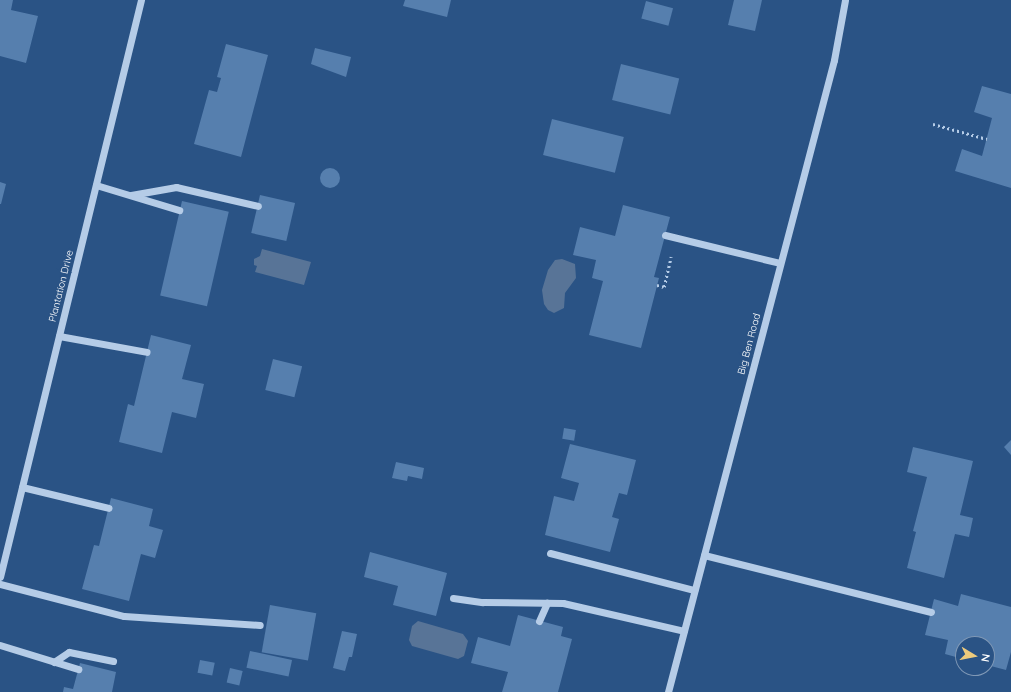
<!DOCTYPE html>
<style>
body{margin:0}
#map{position:relative;width:1011px;height:692px;overflow:hidden;background:#2a5385;font-family:Quicksand,sans-serif}
div>[style]{position:absolute}
[style*='--x']{left:calc(var(--x)*1px);top:calc(var(--y)*1px);width:calc(var(--w)*1px);rotate:calc(var(--a)*1deg)}
.water>*{inset:0;background:#587497}
.building>*{inset:0;background:#567fae;transform-origin:0 0}
.round{border-radius:50%}
.path>*{height:2.5px;margin-top:-1.25px;transform-origin:0;background:repeating-linear-gradient(90deg,#b5cce7 0 2px,transparent 0 5px)}
.minor>*{height:7px;margin:-3.5px;padding:0 3.5px;transform-origin:3.5px;border-radius:3.5px;background:#b5cce7}
span{translate:-50% -50%;white-space:nowrap;text-align:center;line-height:1.15;-webkit-text-stroke:3px #2a5385;paint-order:stroke}
.street-label{font-size:10px;color:#fff}
.north{position:absolute;left:955px;top:636px;width:40px;height:40px;box-sizing:border-box;background:#2a5385;border:1px solid #7f98b6;border-radius:50%;rotate:100deg;font-size:11px;font-weight:700;line-height:16px;text-align:center;color:#fff}
.north::after{content:'';display:block;margin:auto;width:14px;height:18px;background:#eecb7c;clip-path:polygon(50% 0,100% 100%,50% 72%,0 100%)}
</style>
<div id="map">
<div class="water">
<i style="clip-path:polygon(262px 249px,311px 262px,304px 285px,255px 272px,257px 266px,254px 265px,254px 259px,260px 256px)"></i>
<i style="clip-path:polygon(562px 259px,575px 264px,576px 278px,565px 293px,564px 308px,554px 313px,548px 310px,544px 304px,542px 290px,548px 270px,555px 260px)"></i>
<i style="clip-path:polygon(418px 621px,463px 634px,468px 641px,464px 656px,458px 659px,412px 646px,409px 640px,412px 626px)"></i>
</div>
<div class="building">
<i style="clip-path:polygon(0 0,13px 0,11px 10px,38px 16px,26px 63px,0 56px)"></i>
<i style="clip-path:polygon(405px 0,451px 0,447px 17px,403px 6px)"></i>
<i style="clip-path:polygon(734px 0,762px 0,755px 31px,728px 25px)"></i>
<i style="left:646px;top:1px;width:28px;height:18px;rotate:15deg"></i>
<i style="clip-path:polygon(226px 44px,268px 55px,241px 157px,194px 144px,209px 90px,217px 92px,221px 78px,217px 77px)"></i>
<i style="clip-path:polygon(315px 48px,351px 57px,346px 77px,311px 64px)"></i>
<i style="left:621px;top:64px;width:60px;height:37px;rotate:14deg"></i>
<i style="clip-path:polygon(982px 86px,1011px 94px,1011px 188px,955px 171px,962px 149px,982px 156px,992px 118px,974px 112px)"></i>
<i style="left:552px;top:119px;width:74px;height:37px;rotate:14deg"></i>
<i class="round" style="left:320px;top:168px;width:20px;height:20px"></i>
<i style="clip-path:polygon(0 182px,6px 184px,1px 204px,0 204px)"></i>
<i style="left:260px;top:195px;width:36px;height:39px;rotate:13deg"></i>
<i style="left:182px;top:201px;width:48px;height:97px;rotate:13deg"></i>
<i style="clip-path:polygon(623px 205px,670px 217px,654px 277px,659px 278px,641px 348px,589px 335px,603px 281px,592px 278px,596px 260px,573px 255px,580px 227px,615px 236px)"></i>
<i style="clip-path:polygon(151px 335px,191px 345px,182px 379px,204px 384px,196px 418px,172px 412px,162px 453px,119px 442px,128px 404px,134px 406px)"></i>
<i style="left:273px;top:359px;width:30px;height:32px;rotate:14deg"></i>
<i style="left:564px;top:428px;width:12px;height:11px;rotate:9deg"></i>
<i style="clip-path:polygon(1011px 440px,1011px 455px,1004px 447px)"></i>
<i style="clip-path:polygon(570px 444px,636px 460px,627px 495px,619px 493px,612px 517px,619px 519px,610px 552px,545px 535px,554px 496px,574px 501px,579px 483px,561px 478px)"></i>
<i style="clip-path:polygon(913px 447px,973px 461px,960px 515px,973px 518px,969px 537px,955px 534px,944px 578px,907px 568px,916px 532px,913px 531px,927px 477px,907px 472px)"></i>
<i style="clip-path:polygon(396px 462px,424px 468px,422px 479px,408px 476px,407px 481px,392px 478px)"></i>
<i style="clip-path:polygon(111px 498px,153px 509px,149px 526px,163px 530px,155px 558px,141px 554px,129px 601px,82px 589px,94px 545px,99px 546px)"></i>
<i style="clip-path:polygon(370px 552px,447px 573px,436px 616px,393px 605px,398px 586px,364px 577px)"></i>
<i style="clip-path:polygon(961px 594px,1011px 607px,1011px 652px,1006px 670px,987px 665px,987px 644px,963px 644px,963px 659px,945px 654px,948px 640px,925px 635px,934px 599px,958px 606px)"></i>
<i style="left:270px;top:605px;width:47px;height:48px;rotate:10deg"></i>
<i style="clip-path:polygon(518px 615px,563px 627px,561px 636px,572px 639px,558px 692px,502px 692px,508px 672px,471px 663px,478px 637px,510px 646px)"></i>
<i style="clip-path:polygon(342px 631px,357px 634px,352px 657px,349px 657px,345px 671px,333px 668px)"></i>
<i style="left:250px;top:651px;width:43px;height:17px;rotate:12deg"></i>
<i style="left:200px;top:660px;width:15px;height:13px;rotate:11deg"></i>
<i style="clip-path:polygon(80px 663px,116px 672px,112px 692px,63px 692px,64px 687px,73px 689px)"></i>
<i style="left:230px;top:668px;width:13px;height:15px;rotate:13deg"></i>
</div>
<div class="path">
<i style="--x:933;--y:124;--w:56;--a:15.5"></i>
<i style="--x:657;--y:285;--w:7;--a:16"></i>
<i style="--x:664;--y:287;--w:31;--a:-77"></i>
</div>
<div class="minor">
<i style="--x:96;--y:185;--w:87;--a:16.8"></i>
<i style="--x:131;--y:195;--w:46;--a:-10.1"></i>
<i style="--x:176;--y:187;--w:84;--a:13"></i>
<i style="--x:665;--y:235;--w:118;--a:13.7"></i>
<i style="--x:59;--y:336;--w:89;--a:10.3"></i>
<i style="--x:22;--y:487;--w:89;--a:13.6"></i>
<i style="--x:550;--y:553;--w:149;--a:14.4"></i>
<i style="--x:704;--y:555;--w:234;--a:14.1"></i>
<i style="--x:0;--y:577;--w:594;--a:-76.27"></i>
<i style="--x:0;--y:584;--w:128;--a:14.5"></i>
<i style="--x:124;--y:616;--w:136;--a:3.8"></i>
<i style="--x:453;--y:598;--w:30;--a:8"></i>
<i style="--x:483;--y:602;--w:80;--a:0.7"></i>
<i style="--x:563;--y:603;--w:124;--a:13"></i>
<i style="--x:539;--y:621;--w:20;--a:-66"></i>
<i style="--x:0;--y:645;--w:82;--a:17.1"></i>
<i style="--x:54;--y:662;--w:18;--a:-34"></i>
<i style="--x:69;--y:652;--w:45;--a:11.6"></i>
<i style="--x:668;--y:692;--w:653;--a:-75.28"></i>
<i style="--x:834;--y:60;--w:61;--a:-79.6"></i>
</div>
<div class="street-label">
<span style="left:61px;top:286px;rotate:-76deg">Plantation Drive</span>
<span style="left:749px;top:344px;rotate:-75deg">Big Ben Road</span>
</div>
<div class="north">N</div>
</div>
